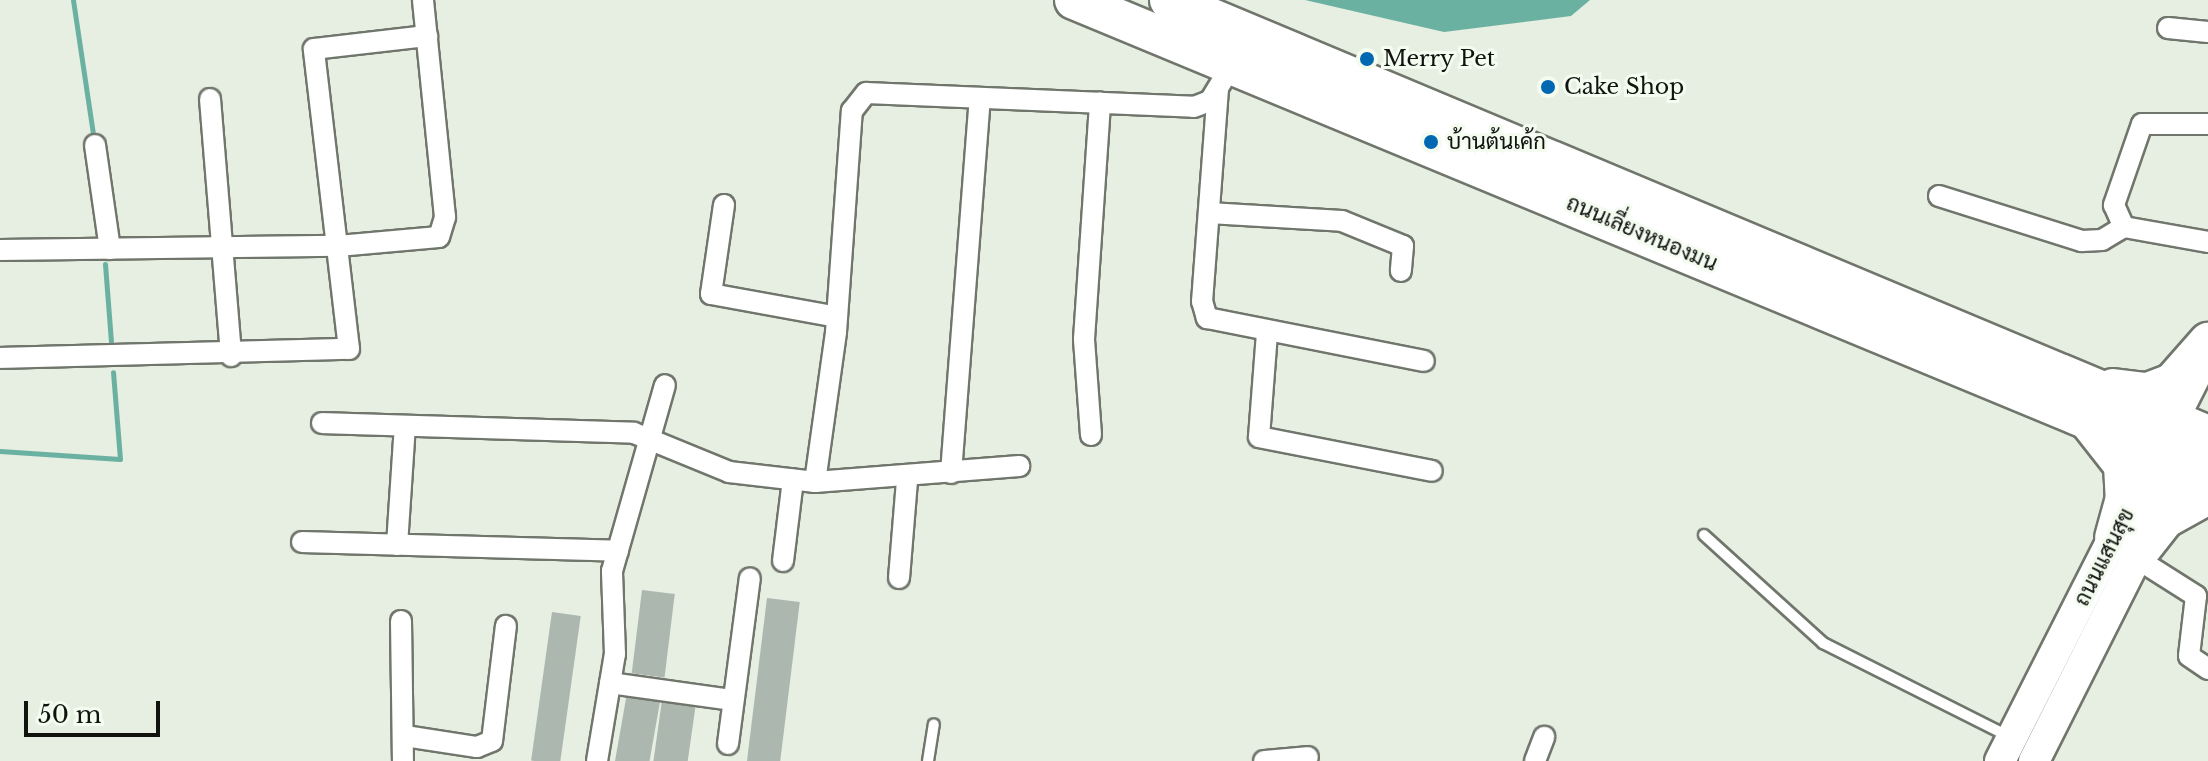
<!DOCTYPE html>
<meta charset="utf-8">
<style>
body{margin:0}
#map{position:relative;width:2208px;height:761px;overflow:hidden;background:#e7eee2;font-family:"Libre Baskerville",Sarabun,serif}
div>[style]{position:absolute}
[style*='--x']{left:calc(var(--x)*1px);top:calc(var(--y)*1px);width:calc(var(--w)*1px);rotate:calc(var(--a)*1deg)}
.water>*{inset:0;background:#6bb1a2}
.stream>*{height:5px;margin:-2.5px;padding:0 2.5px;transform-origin:2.5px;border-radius:2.5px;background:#6bb1a2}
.building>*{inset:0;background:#abb7af;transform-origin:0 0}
.roads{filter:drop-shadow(2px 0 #70766c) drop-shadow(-2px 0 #70766c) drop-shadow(0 2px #70766c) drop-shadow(0 -2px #70766c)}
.lane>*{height:10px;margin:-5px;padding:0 5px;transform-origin:5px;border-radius:5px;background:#fff}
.street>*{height:20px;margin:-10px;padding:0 10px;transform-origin:10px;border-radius:10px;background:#fff}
.secondary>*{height:30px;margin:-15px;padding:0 15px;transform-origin:15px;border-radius:15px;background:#fff}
.highway>*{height:38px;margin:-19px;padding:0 19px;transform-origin:19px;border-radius:19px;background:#fff}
.dots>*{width:22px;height:22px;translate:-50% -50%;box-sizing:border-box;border:4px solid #f4fbef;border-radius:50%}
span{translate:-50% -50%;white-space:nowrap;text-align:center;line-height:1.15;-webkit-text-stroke:6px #f4fbef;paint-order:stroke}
.poi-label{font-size:22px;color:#11130f}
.left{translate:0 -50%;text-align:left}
.street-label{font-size:22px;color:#11130f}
.scale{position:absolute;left:24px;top:701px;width:136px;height:36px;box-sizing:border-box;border:4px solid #11130f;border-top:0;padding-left:10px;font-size:24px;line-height:28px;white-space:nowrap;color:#11130f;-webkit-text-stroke:6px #f4fbef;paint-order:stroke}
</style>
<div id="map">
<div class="water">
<i style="clip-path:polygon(1305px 0,1590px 0,1571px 16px,1444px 32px)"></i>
</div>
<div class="stream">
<i style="--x:73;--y:0;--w:143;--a:81.5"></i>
<i style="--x:105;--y:264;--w:78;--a:85.6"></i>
<i style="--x:0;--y:451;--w:120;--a:3.8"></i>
<i style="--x:120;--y:459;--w:87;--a:-94.6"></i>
</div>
<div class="building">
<i style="left:642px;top:590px;width:33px;height:84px;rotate:7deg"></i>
<i style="left:767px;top:598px;width:33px;height:165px;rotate:7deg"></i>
<i style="left:552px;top:612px;width:29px;height:150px;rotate:8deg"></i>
<i style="left:627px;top:693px;width:34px;height:69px;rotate:10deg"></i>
<i style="left:662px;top:700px;width:34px;height:62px;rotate:8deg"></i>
</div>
<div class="roads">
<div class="lane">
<i style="--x:1704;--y:535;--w:161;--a:42.2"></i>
<i style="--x:1823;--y:643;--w:209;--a:26.7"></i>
<i style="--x:928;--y:761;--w:37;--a:-81"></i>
</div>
<div class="street">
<i style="--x:2168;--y:28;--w:40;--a:5.7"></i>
<i style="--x:1218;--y:89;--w:213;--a:94.3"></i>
<i style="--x:1202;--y:301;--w:18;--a:74"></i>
<i style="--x:1207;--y:318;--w:221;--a:11.2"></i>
<i style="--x:210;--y:99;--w:258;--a:85.3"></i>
<i style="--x:2208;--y:124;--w:66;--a:180"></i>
<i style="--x:2142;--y:124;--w:86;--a:109.1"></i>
<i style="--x:2114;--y:205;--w:24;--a:66"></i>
<i style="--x:2124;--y:227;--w:85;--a:10.1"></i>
<i style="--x:95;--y:145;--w:105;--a:81.8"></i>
<i style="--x:1939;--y:196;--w:150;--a:17.5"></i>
<i style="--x:2082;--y:241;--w:20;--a:-3"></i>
<i style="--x:2102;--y:240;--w:26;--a:-31"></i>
<i style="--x:724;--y:205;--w:90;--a:98.3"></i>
<i style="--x:711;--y:294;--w:128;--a:10.3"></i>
<i style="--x:1209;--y:213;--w:133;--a:3.4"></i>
<i style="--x:1342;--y:221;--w:66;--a:22.3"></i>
<i style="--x:1403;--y:246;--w:25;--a:95"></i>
<i style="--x:0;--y:250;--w:338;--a:-0.7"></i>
<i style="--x:338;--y:246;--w:101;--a:-5.1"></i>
<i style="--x:439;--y:237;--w:21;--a:-73"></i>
<i style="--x:445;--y:217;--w:218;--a:-95.8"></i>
<i style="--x:1267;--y:333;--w:104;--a:94.4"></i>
<i style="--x:1259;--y:437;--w:176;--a:11.1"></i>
<i style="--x:0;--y:358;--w:349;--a:-1.5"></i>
<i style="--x:349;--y:349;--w:302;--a:-96.7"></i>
<i style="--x:314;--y:49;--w:114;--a:-6.6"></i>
<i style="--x:322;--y:423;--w:312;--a:1.8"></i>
<i style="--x:634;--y:433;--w:103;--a:22.3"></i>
<i style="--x:729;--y:472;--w:87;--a:6.6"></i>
<i style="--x:815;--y:482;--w:205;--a:-4.5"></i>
<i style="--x:1091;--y:435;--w:96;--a:-94.2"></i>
<i style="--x:1084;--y:339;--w:237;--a:-86.1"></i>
<i style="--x:951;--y:473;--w:376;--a:-85.6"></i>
<i style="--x:815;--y:482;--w:151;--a:-82"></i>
<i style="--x:836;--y:332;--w:222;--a:-85.9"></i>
<i style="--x:852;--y:111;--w:23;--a:-52"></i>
<i style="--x:866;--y:93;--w:328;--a:2.4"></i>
<i style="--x:1194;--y:107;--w:17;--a:-21"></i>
<i style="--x:1210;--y:101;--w:44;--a:-58.8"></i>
<i style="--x:302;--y:542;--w:316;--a:1.6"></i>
<i style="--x:397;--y:545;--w:119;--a:-86.2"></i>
<i style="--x:2136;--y:558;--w:71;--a:32.3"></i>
<i style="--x:2196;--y:596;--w:60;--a:96.7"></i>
<i style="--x:2189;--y:656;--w:23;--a:34"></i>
<i style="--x:783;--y:561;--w:82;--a:-83"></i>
<i style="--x:899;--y:578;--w:98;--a:-85.3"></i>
<i style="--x:401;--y:621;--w:140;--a:89.2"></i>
<i style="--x:610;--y:683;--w:124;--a:7.9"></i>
<i style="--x:405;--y:736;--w:73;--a:8.7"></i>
<i style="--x:477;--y:747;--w:16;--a:-22"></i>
<i style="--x:492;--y:741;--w:116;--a:-83.1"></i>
<i style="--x:728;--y:744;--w:167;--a:-82.5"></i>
<i style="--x:597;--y:761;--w:109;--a:-80.5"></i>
<i style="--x:615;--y:654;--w:83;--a:-92.1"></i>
<i style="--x:612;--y:571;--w:193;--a:-74.1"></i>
<i style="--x:1264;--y:761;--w:44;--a:-5.2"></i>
<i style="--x:1535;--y:761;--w:26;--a:-69"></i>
</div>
<div class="secondary">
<i style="--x:2000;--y:761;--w:449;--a:-63.1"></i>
<i style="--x:2034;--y:761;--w:358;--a:-63.3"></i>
</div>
<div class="highway">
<i style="--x:1074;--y:0;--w:1228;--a:22.51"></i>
<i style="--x:1169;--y:0;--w:1126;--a:22.72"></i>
<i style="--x:2113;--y:388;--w:35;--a:7"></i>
<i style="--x:2148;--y:392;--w:26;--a:-21"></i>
<i style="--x:2172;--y:383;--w:55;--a:-48.7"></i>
<i style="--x:2090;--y:423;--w:53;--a:51.8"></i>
<i style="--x:2123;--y:465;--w:33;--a:87"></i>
<i style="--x:2125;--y:498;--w:41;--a:105.4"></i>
<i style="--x:2139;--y:552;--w:42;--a:-51.8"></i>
<i style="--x:2165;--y:519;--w:49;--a:-29.2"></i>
</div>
</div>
<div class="dots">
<i style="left:1367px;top:59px;background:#0067b3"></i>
<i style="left:1548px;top:87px;background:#0067b3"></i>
<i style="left:1431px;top:142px;background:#0067b3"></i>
</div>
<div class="poi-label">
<span class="left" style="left:1383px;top:59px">Merry Pet</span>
<span class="left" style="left:1564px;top:87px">Cake Shop</span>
<span class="left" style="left:1447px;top:142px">บ้านต้นเค้ก</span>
</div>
<div class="street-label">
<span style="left:1642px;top:233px;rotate:23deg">ถนนเลี่ยงหนองมน</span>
<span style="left:2104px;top:557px;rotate:-63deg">ถนนแสนสุข</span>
</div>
<div class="scale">50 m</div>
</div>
